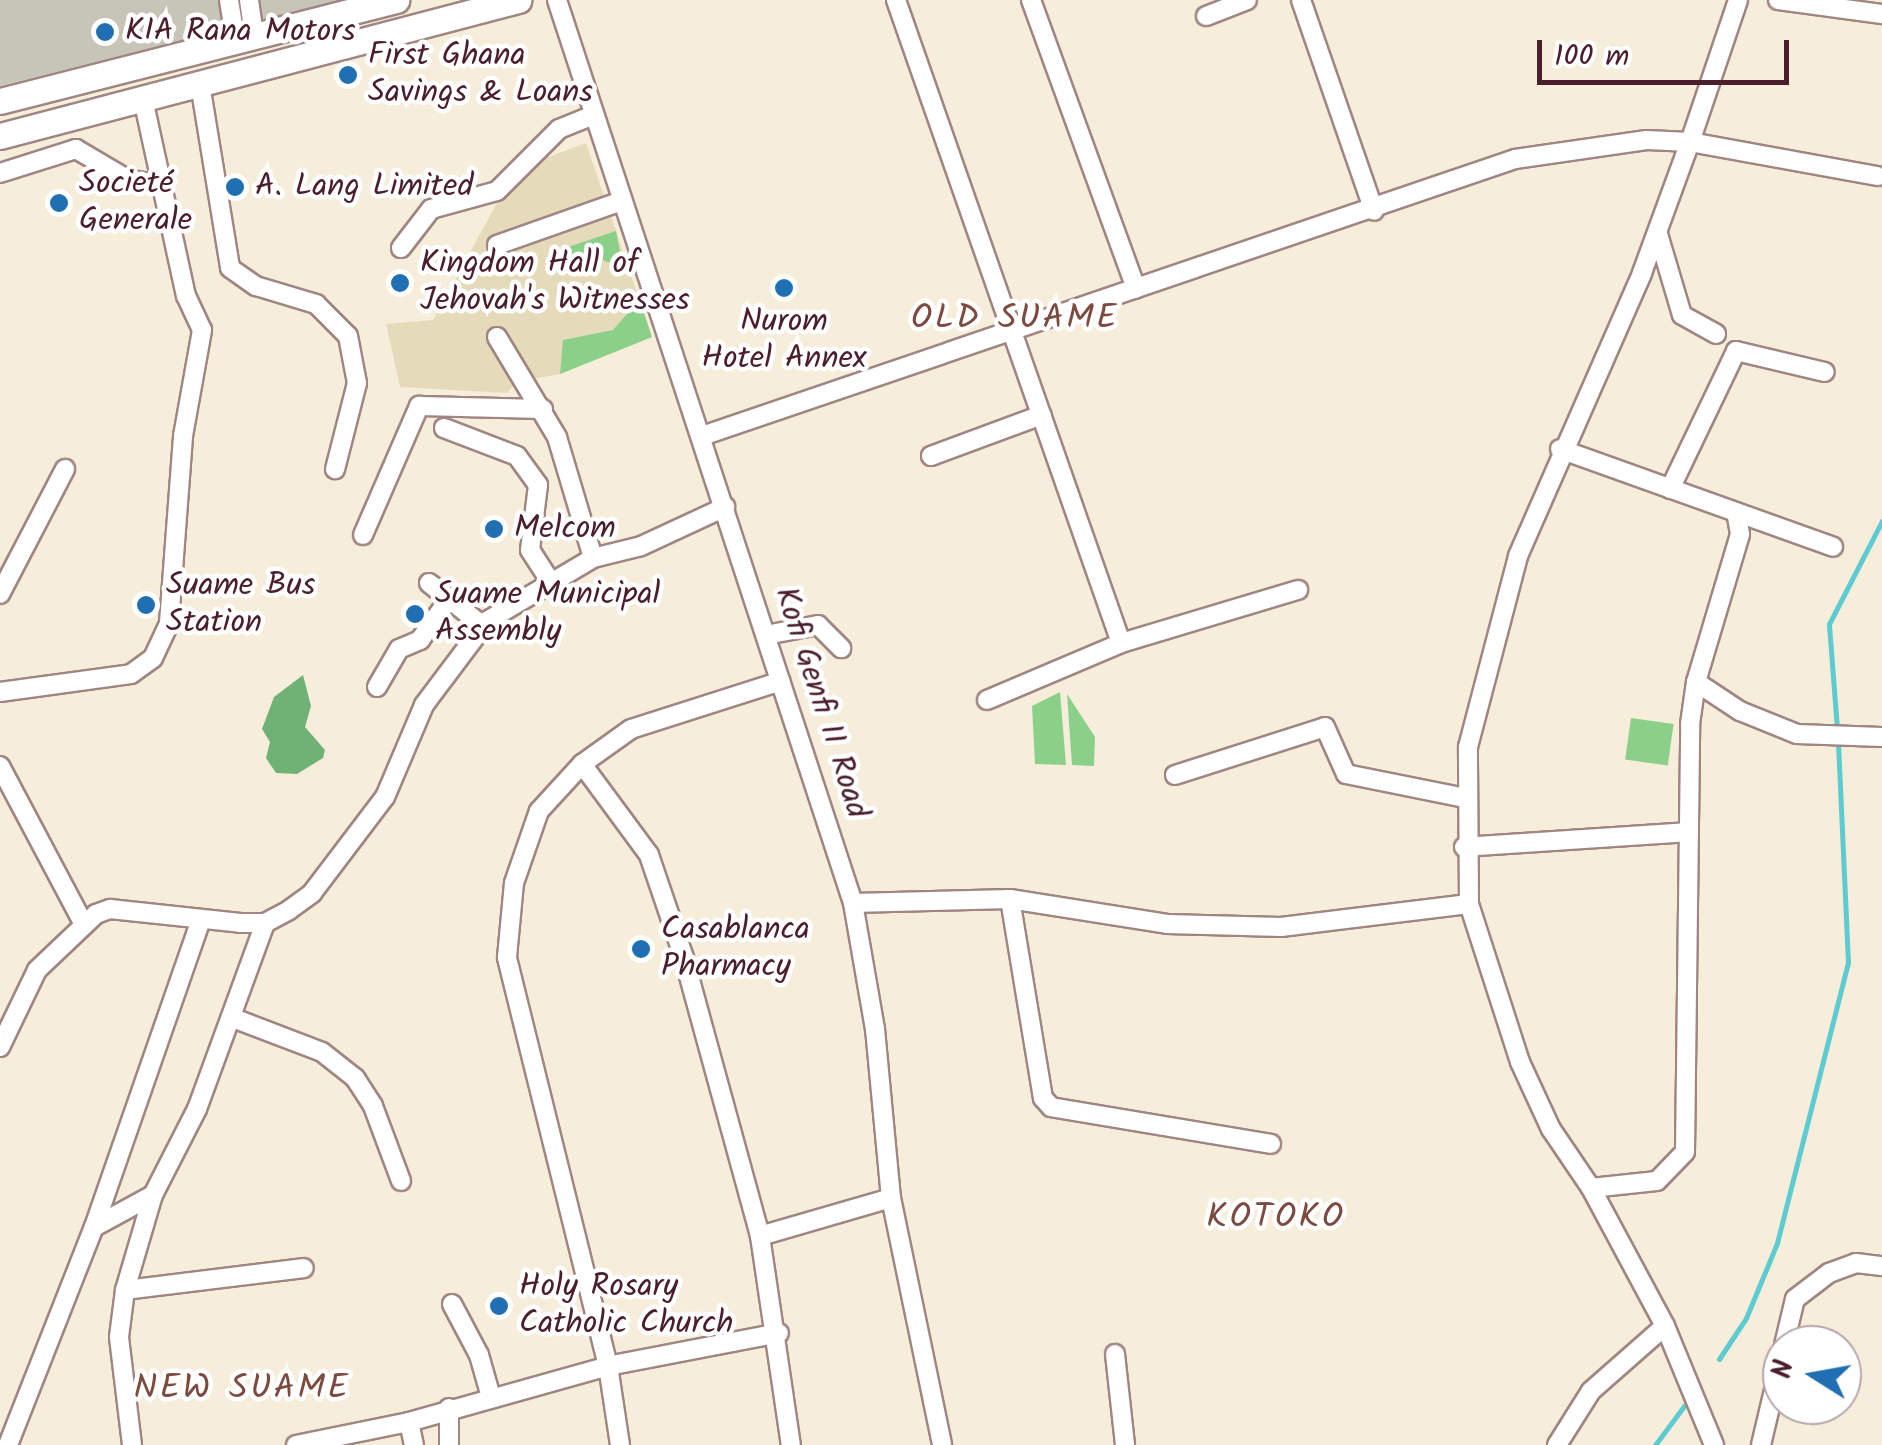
<!DOCTYPE html>
<meta charset="utf-8">
<style>
body{margin:0}
#map{position:relative;width:1882px;height:1445px;overflow:hidden;background:#f6edda;font-family:Kalam,sans-serif}
div>[style]{position:absolute}
[style*='--x']{left:calc(var(--x)*1px);top:calc(var(--y)*1px);width:calc(var(--w)*1px);rotate:calc(var(--a)*1deg)}
.built>*{inset:0;background:#e5dbba}
.industrial>*{inset:0;background:#c7c5b8}
.green>*{inset:0;background:#8bd089;transform-origin:0 0}
.forest>*{inset:0;background:#70b275}
.stream>*{height:5px;margin:-2.5px;padding:0 2.5px;transform-origin:2.5px;border-radius:2.5px;background:#5dcbd1}
.roads{filter:drop-shadow(2px 0 #a08682) drop-shadow(-2px 0 #a08682) drop-shadow(0 2px #a08682) drop-shadow(0 -2px #a08682)}
.minor>*{height:18px;margin:-9px;padding:0 9px;transform-origin:9px;border-radius:9px;background:#fff}
.highway>*{height:25px;margin:-12.5px;padding:0 12.5px;transform-origin:12.5px;border-radius:12.5px;background:#fff}
.dots>*{width:28px;height:28px;translate:-50% -50%;box-sizing:border-box;border:5px solid #fff;border-radius:50%}
span{translate:-50% -50%;white-space:nowrap;text-align:center;line-height:1.15;-webkit-text-stroke:9px #fff;paint-order:stroke}
.poi-label{font-size:32px;color:#4a1f2b}
.left{translate:0 -50%;text-align:left}
.street-label{font-size:32px;color:#4a1f2b}
.neighbourhood-label{font-size:35px;color:#7d4a3f;letter-spacing:2.5px}
.north{position:absolute;left:1762px;top:1325px;width:100px;height:100px;box-sizing:border-box;background:#fff;border:2px solid #b7a5aa;border-radius:50%;rotate:281deg;font-size:28px;font-weight:700;line-height:40px;text-align:center;color:#4a1f2b}
.north::after{content:'';display:block;margin:auto;width:35px;height:45px;background:#1f6fb2;clip-path:polygon(50% 0,100% 100%,50% 72%,0 100%)}
.scale{position:absolute;left:1537px;top:40px;width:252px;height:45px;box-sizing:border-box;border:5px solid #4a1f2b;border-top:0;padding-left:12px;font-size:30px;line-height:35px;white-space:nowrap;color:#4a1f2b;-webkit-text-stroke:8px #fff;paint-order:stroke}
</style>
<div id="map">
<div class="built">
<i style="clip-path:polygon(586px 143px,652px 337px,560px 374px,516px 382px,507px 393px,400px 387px,386px 324px,433px 320px,497px 203px,546px 158px)"></i>
</div>
<div class="industrial">
<i style="clip-path:polygon(0 0,341px 0,0 86px)"></i>
</div>
<div class="green">
<i style="clip-path:polygon(616px 231px,623px 268px,590px 255px,572px 258px,568px 247px)"></i>
<i style="clip-path:polygon(630px 293px,640px 301px,652px 337px,560px 374px,563px 340px,613px 330px,627px 314px)"></i>
<i style="clip-path:polygon(1060px 692px,1066px 765px,1035px 764px,1032px 706px)"></i>
<i style="clip-path:polygon(1067px 694px,1095px 737px,1094px 766px,1072px 765px)"></i>
<i style="left:1631px;top:718px;width:43px;height:42px;rotate:8deg"></i>
</div>
<div class="forest">
<i style="clip-path:polygon(303px 675px,311px 706px,305px 727px,325px 750px,323px 758px,297px 774px,276px 773px,266px 758px,270px 742px,262px 729px,274px 697px)"></i>
</div>
<div class="stream">
<i style="--x:1837;--y:729;--w:105;--a:-94.4"></i>
<i style="--x:1829;--y:624;--w:116;--a:-62.8"></i>
<i style="--x:1719;--y:1359;--w:49;--a:-56.6"></i>
<i style="--x:1746;--y:1318;--w:81;--a:-67.5"></i>
<i style="--x:1777;--y:1243;--w:289;--a:-75.8"></i>
<i style="--x:1848;--y:963;--w:223;--a:-92.6"></i>
<i style="--x:1655;--y:1445;--w:49;--a:-53.4"></i>
</div>
<div class="roads">
<div class="minor">
<i style="--x:229;--y:0;--w:39;--a:81"></i>
<i style="--x:249;--y:0;--w:35;--a:82"></i>
<i style="--x:557;--y:0;--w:950;--a:71.85"></i>
<i style="--x:853;--y:903;--w:128;--a:80.1"></i>
<i style="--x:875;--y:1029;--w:170;--a:84.6"></i>
<i style="--x:891;--y:1198;--w:252;--a:78.3"></i>
<i style="--x:896;--y:0;--w:681;--a:70.71"></i>
<i style="--x:1121;--y:643;--w:185;--a:-16.7"></i>
<i style="--x:1031;--y:0;--w:307;--a:70"></i>
<i style="--x:1301;--y:0;--w:223;--a:70.9"></i>
<i style="--x:1778;--y:0;--w:105;--a:7.7"></i>
<i style="--x:1206;--y:16;--w:44;--a:-21.3"></i>
<i style="--x:200;--y:84;--w:186;--a:80.7"></i>
<i style="--x:230;--y:268;--w:32;--a:35"></i>
<i style="--x:256;--y:286;--w:63;--a:16.7"></i>
<i style="--x:316;--y:304;--w:45;--a:45"></i>
<i style="--x:348;--y:336;--w:48;--a:79.2"></i>
<i style="--x:357;--y:383;--w:89;--a:104.3"></i>
<i style="--x:0;--y:173;--w:80;--a:-17.5"></i>
<i style="--x:76;--y:149;--w:59;--a:30.5"></i>
<i style="--x:127;--y:179;--w:35;--a:10"></i>
<i style="--x:1658;--y:234;--w:84;--a:73.5"></i>
<i style="--x:1682;--y:315;--w:39;--a:29"></i>
<i style="--x:497;--y:245;--w:133;--a:-19.4"></i>
<i style="--x:401;--y:248;--w:49;--a:-52.4"></i>
<i style="--x:431;--y:209;--w:68;--a:-15.3"></i>
<i style="--x:497;--y:191;--w:88;--a:-45"></i>
<i style="--x:559;--y:129;--w:37;--a:-22"></i>
<i style="--x:497;--y:337;--w:117;--a:59"></i>
<i style="--x:557;--y:437;--w:126;--a:73.4"></i>
<i style="--x:444;--y:428;--w:78;--a:21"></i>
<i style="--x:517;--y:456;--w:36;--a:54"></i>
<i style="--x:538;--y:485;--w:65;--a:97"></i>
<i style="--x:530;--y:550;--w:37;--a:57"></i>
<i style="--x:702;--y:436;--w:859;--a:-18.81"></i>
<i style="--x:1515;--y:159;--w:133;--a:-8.2"></i>
<i style="--x:1647;--y:140;--w:43;--a:2.7"></i>
<i style="--x:1690;--y:142;--w:150;--a:-71.3"></i>
<i style="--x:1560;--y:449;--w:290;--a:19.7"></i>
<i style="--x:931;--y:456;--w:118;--a:-20.3"></i>
<i style="--x:1670;--y:489;--w:153;--a:-64.4"></i>
<i style="--x:1736;--y:351;--w:91;--a:13.3"></i>
<i style="--x:363;--y:535;--w:141;--a:-66.5"></i>
<i style="--x:419;--y:406;--w:124;--a:1.4"></i>
<i style="--x:429;--y:583;--w:69;--a:38.5"></i>
<i style="--x:0;--y:594;--w:141;--a:-62.5"></i>
<i style="--x:766;--y:635;--w:53;--a:-10.9"></i>
<i style="--x:818;--y:625;--w:33;--a:45"></i>
<i style="--x:1696;--y:682;--w:53;--a:33.4"></i>
<i style="--x:1740;--y:711;--w:61;--a:22"></i>
<i style="--x:1797;--y:734;--w:85;--a:2"></i>
<i style="--x:377;--y:687;--w:44;--a:-59.9"></i>
<i style="--x:399;--y:649;--w:23;--a:-23"></i>
<i style="--x:420;--y:640;--w:50;--a:-54.7"></i>
<i style="--x:0;--y:692;--w:132;--a:-7.8"></i>
<i style="--x:131;--y:674;--w:27;--a:-36"></i>
<i style="--x:153;--y:658;--w:38;--a:-65"></i>
<i style="--x:169;--y:623;--w:188;--a:-85.7"></i>
<i style="--x:183;--y:436;--w:108;--a:-79.8"></i>
<i style="--x:202;--y:330;--w:38;--a:-115"></i>
<i style="--x:186;--y:296;--w:203;--a:-102.3"></i>
<i style="--x:987;--y:700;--w:146;--a:-23"></i>
<i style="--x:582;--y:764;--w:113;--a:53.6"></i>
<i style="--x:649;--y:855;--w:109;--a:71.2"></i>
<i style="--x:684;--y:958;--w:288;--a:74.7"></i>
<i style="--x:760;--y:1236;--w:211;--a:81.6"></i>
<i style="--x:0;--y:766;--w:175;--a:62.1"></i>
<i style="--x:1175;--y:775;--w:157;--a:-17.7"></i>
<i style="--x:1325;--y:727;--w:51;--a:65.9"></i>
<i style="--x:1346;--y:774;--w:121;--a:11.4"></i>
<i style="--x:1464;--y:847;--w:225;--a:-3.8"></i>
<i style="--x:1010;--y:899;--w:202;--a:80.6"></i>
<i style="--x:1043;--y:1098;--w:12;--a:48"></i>
<i style="--x:1051;--y:1107;--w:223;--a:9.5"></i>
<i style="--x:853;--y:903;--w:157;--a:-1.5"></i>
<i style="--x:1010;--y:899;--w:159;--a:9"></i>
<i style="--x:1167;--y:924;--w:114;--a:1.5"></i>
<i style="--x:1281;--y:927;--w:189;--a:-7"></i>
<i style="--x:1469;--y:904;--w:166;--a:72.1"></i>
<i style="--x:1520;--y:1062;--w:74;--a:65.2"></i>
<i style="--x:1551;--y:1129;--w:71;--a:55.9"></i>
<i style="--x:1591;--y:1188;--w:157;--a:61.8"></i>
<i style="--x:1665;--y:1326;--w:129;--a:67.6"></i>
<i style="--x:1469;--y:904;--w:157;--a:-90.4"></i>
<i style="--x:1468;--y:747;--w:197;--a:-75.3"></i>
<i style="--x:1518;--y:556;--w:309;--a:-66.3"></i>
<i style="--x:1642;--y:273;--w:140;--a:-69.9"></i>
<i style="--x:1690;--y:142;--w:191;--a:10.3"></i>
<i style="--x:233;--y:1018;--w:95;--a:20.9"></i>
<i style="--x:322;--y:1052;--w:42;--a:38.2"></i>
<i style="--x:355;--y:1078;--w:33;--a:57"></i>
<i style="--x:373;--y:1106;--w:80;--a:69.5"></i>
<i style="--x:0;--y:1047;--w:85;--a:-64.3"></i>
<i style="--x:37;--y:970;--w:81;--a:-43.5"></i>
<i style="--x:96;--y:914;--w:15;--a:-20"></i>
<i style="--x:110;--y:909;--w:131;--a:6.1"></i>
<i style="--x:240;--y:923;--w:25;--a:0"></i>
<i style="--x:265;--y:923;--w:27;--a:-28"></i>
<i style="--x:289;--y:910;--w:29;--a:-36"></i>
<i style="--x:312;--y:893;--w:121;--a:-52.8"></i>
<i style="--x:385;--y:797;--w:100;--a:-67"></i>
<i style="--x:424;--y:705;--w:105;--a:-53.1"></i>
<i style="--x:487;--y:621;--w:123;--a:-30.7"></i>
<i style="--x:593;--y:558;--w:49;--a:-14"></i>
<i style="--x:641;--y:546;--w:93;--a:-24.9"></i>
<i style="--x:1591;--y:1188;--w:66;--a:-6.1"></i>
<i style="--x:1657;--y:1181;--w:40;--a:-46"></i>
<i style="--x:1685;--y:1152;--w:428;--a:-89.3"></i>
<i style="--x:1690;--y:724;--w:42;--a:-81.9"></i>
<i style="--x:1696;--y:682;--w:154;--a:-73.4"></i>
<i style="--x:1740;--y:534;--w:22;--a:-100"></i>
<i style="--x:94;--y:1227;--w:67;--a:-28.5"></i>
<i style="--x:760;--y:1236;--w:136;--a:-16.2"></i>
<i style="--x:125;--y:1290;--w:180;--a:-7"></i>
<i style="--x:452;--y:1304;--w:58;--a:62.1"></i>
<i style="--x:479;--y:1355;--w:44;--a:74.1"></i>
<i style="--x:1784;--y:1345;--w:47;--a:-76.6"></i>
<i style="--x:1795;--y:1299;--w:43;--a:-37.4"></i>
<i style="--x:1829;--y:1273;--w:29;--a:-20"></i>
<i style="--x:1856;--y:1263;--w:26;--a:7"></i>
<i style="--x:1115;--y:1354;--w:92;--a:83.7"></i>
<i style="--x:449;--y:1408;--w:37;--a:90"></i>
<i style="--x:409;--y:1422;--w:24;--a:78"></i>
<i style="--x:8;--y:1445;--w:234;--a:-68.5"></i>
<i style="--x:94;--y:1227;--w:325;--a:-70.8"></i>
<i style="--x:132;--y:1445;--w:109;--a:-96.9"></i>
<i style="--x:119;--y:1337;--w:47;--a:-82.7"></i>
<i style="--x:125;--y:1290;--w:99;--a:-73.6"></i>
<i style="--x:153;--y:1195;--w:97;--a:-62.9"></i>
<i style="--x:197;--y:1109;--w:198;--a:-69.9"></i>
<i style="--x:296;--y:1445;--w:115;--a:-11.5"></i>
<i style="--x:409;--y:1422;--w:207;--a:-15.7"></i>
<i style="--x:608;--y:1366;--w:174;--a:-10.9"></i>
<i style="--x:620;--y:1445;--w:80;--a:-98.6"></i>
<i style="--x:608;--y:1366;--w:421;--a:-103.9"></i>
<i style="--x:507;--y:957;--w:74;--a:-84.6"></i>
<i style="--x:514;--y:883;--w:76;--a:-70.9"></i>
<i style="--x:539;--y:811;--w:64;--a:-47.5"></i>
<i style="--x:582;--y:764;--w:60;--a:-35.5"></i>
<i style="--x:631;--y:729;--w:157;--a:-17.7"></i>
<i style="--x:1557;--y:1445;--w:64;--a:-57.8"></i>
<i style="--x:1591;--y:1391;--w:98;--a:-41.3"></i>
<i style="--x:1761;--y:1445;--w:91;--a:-76.7"></i>
</div>
<div class="highway">
<i style="--x:0;--y:101;--w:409;--a:-14.3"></i>
<i style="--x:0;--y:136;--w:536;--a:-14.71"></i>
</div>
</div>
<div class="dots">
<i style="left:105px;top:32px;background:#1f6fb2"></i>
<i style="left:348px;top:75px;background:#1f6fb2"></i>
<i style="left:235px;top:187px;background:#1f6fb2"></i>
<i style="left:59px;top:203px;background:#1f6fb2"></i>
<i style="left:400px;top:283px;background:#1f6fb2"></i>
<i style="left:784px;top:288px;background:#1f6fb2"></i>
<i style="left:494px;top:529px;background:#1f6fb2"></i>
<i style="left:146px;top:605px;background:#1f6fb2"></i>
<i style="left:415px;top:614px;background:#1f6fb2"></i>
<i style="left:641px;top:949px;background:#1f6fb2"></i>
<i style="left:499px;top:1306px;background:#1f6fb2"></i>
</div>
<div class="poi-label">
<span class="left" style="left:125px;top:32px">KIA Rana Motors</span>
<span class="left" style="left:368px;top:75px">First Ghana<br>Savings &amp; Loans</span>
<span class="left" style="left:79px;top:203px">Societé<br>Generale</span>
<span class="left" style="left:255px;top:187px">A. Lang Limited</span>
<span class="left" style="left:420px;top:283px">Kingdom Hall of<br>Jehovah's Witnesses</span>
<span style="left:784px;top:341px">Nurom<br>Hotel Annex</span>
<span class="left" style="left:514px;top:529px">Melcom</span>
<span class="left" style="left:166px;top:605px">Suame Bus<br>Station</span>
<span class="left" style="left:435px;top:614px">Suame Municipal<br>Assembly</span>
<span class="left" style="left:661px;top:949px">Casablanca<br>Pharmacy</span>
<span class="left" style="left:519px;top:1306px">Holy Rosary<br>Catholic Church</span>
</div>
<div class="street-label">
<span style="left:820px;top:703px;rotate:72deg">Kofi Genfi II Road</span>
</div>
<div class="neighbourhood-label">
<span style="left:1015px;top:319px">OLD SUAME</span>
<span style="left:1276px;top:1218px">KOTOKO</span>
<span style="left:242px;top:1389px">NEW SUAME</span>
</div>
<div class="north">N</div>
<div class="scale">100 m</div>
</div>
